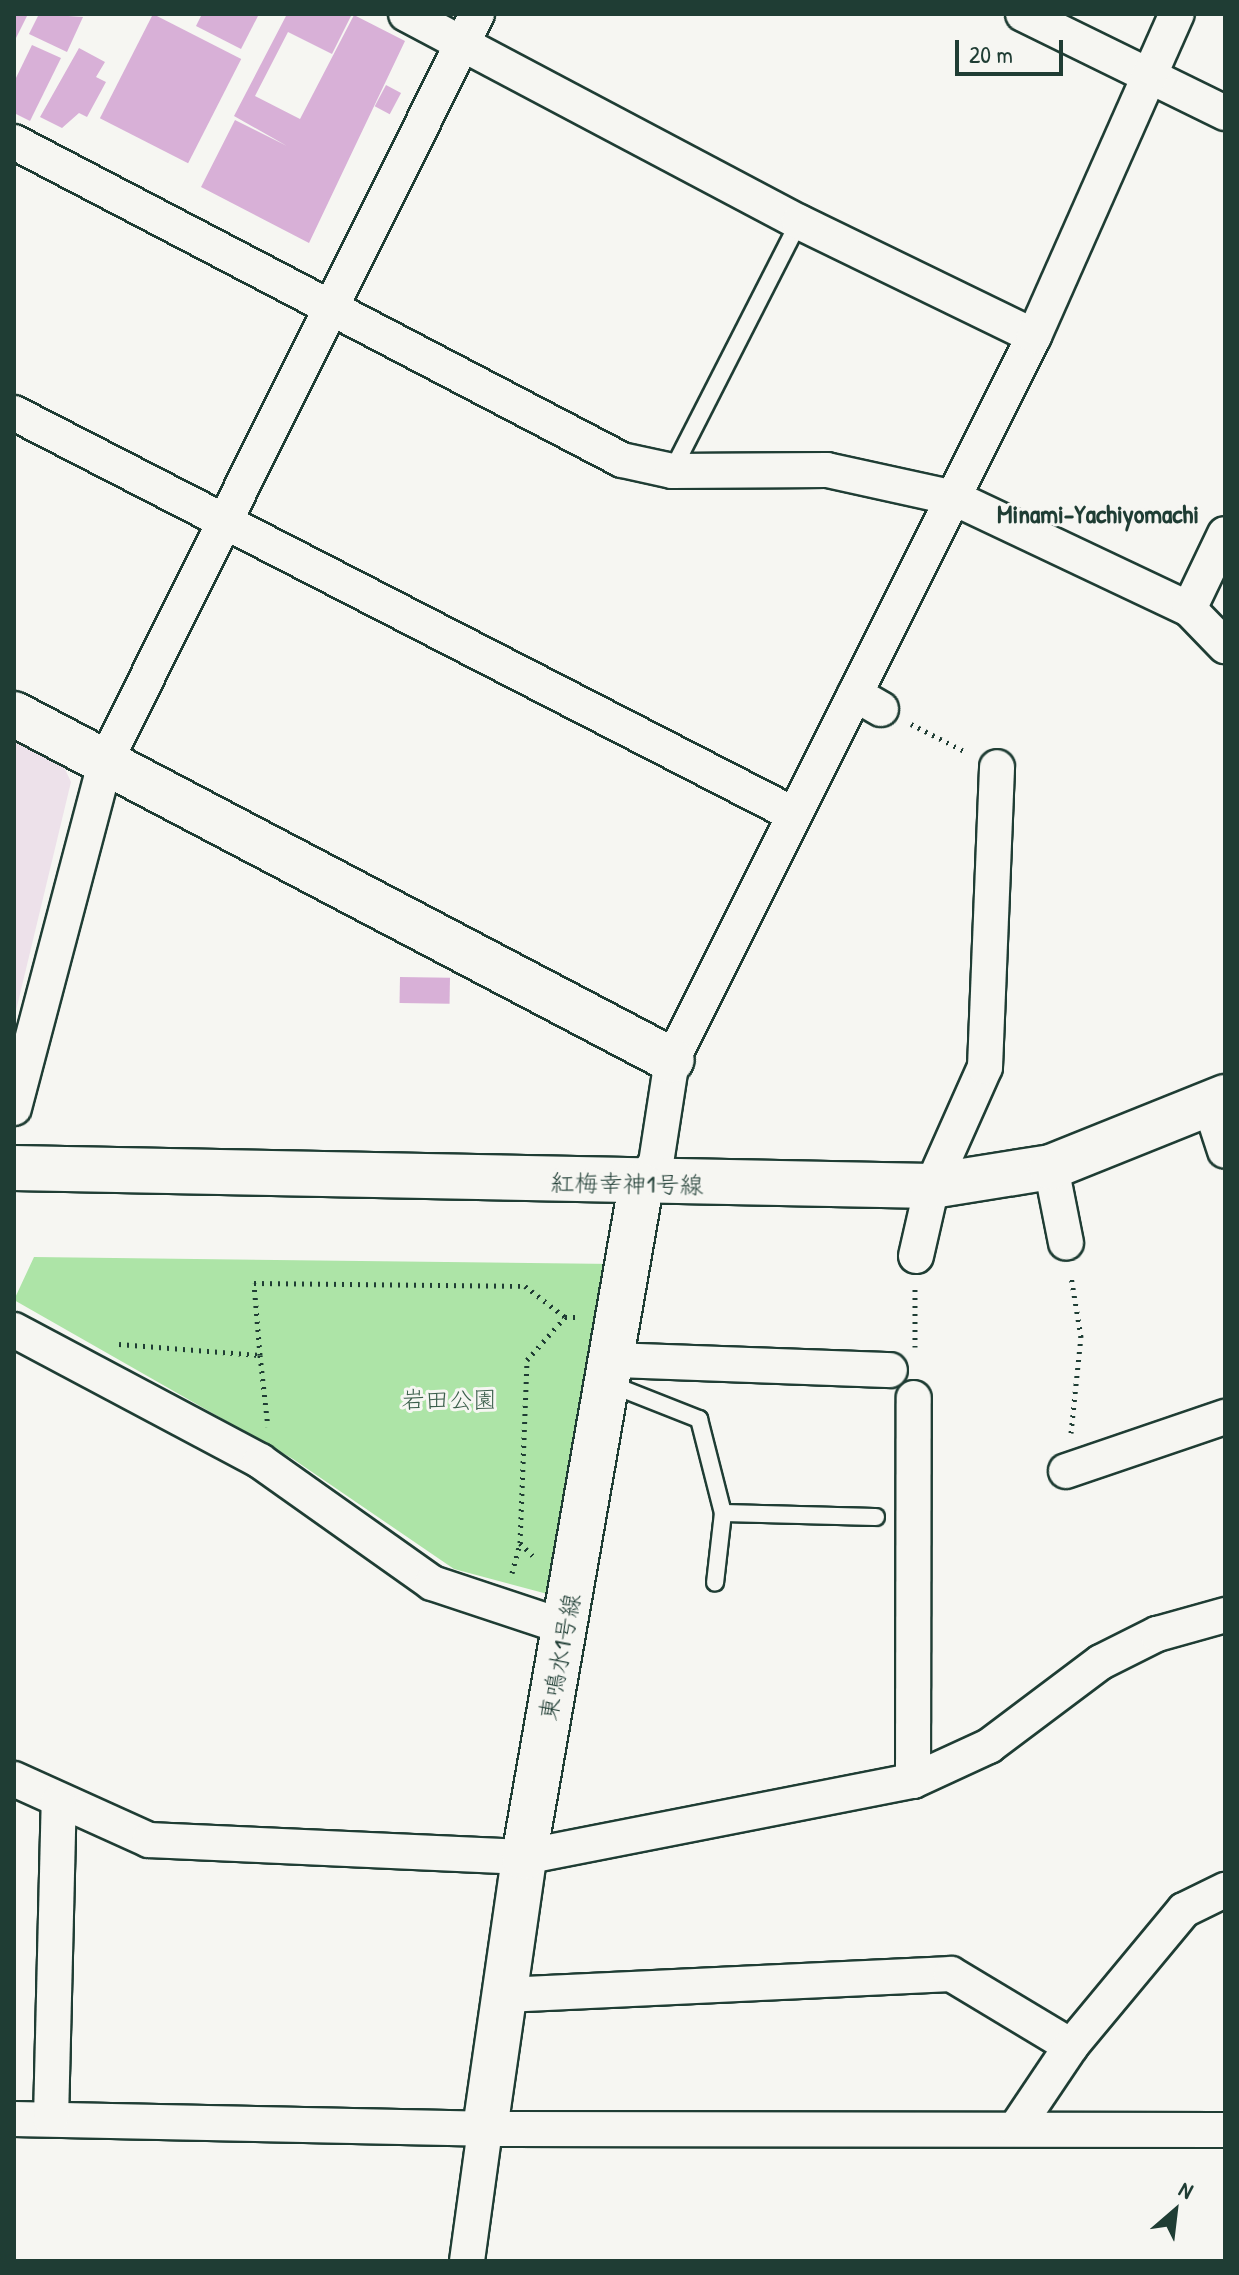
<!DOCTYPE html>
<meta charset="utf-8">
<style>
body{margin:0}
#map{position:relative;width:1239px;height:2275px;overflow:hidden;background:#f6f6f2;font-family:"Patrick Hand","Klee One",sans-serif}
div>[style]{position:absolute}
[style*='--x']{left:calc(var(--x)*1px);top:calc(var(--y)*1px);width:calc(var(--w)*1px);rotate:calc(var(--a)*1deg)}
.built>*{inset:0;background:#ede1ea}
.green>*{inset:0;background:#ade4a7}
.building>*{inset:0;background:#d8b0d7;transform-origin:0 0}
.path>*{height:5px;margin-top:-2.5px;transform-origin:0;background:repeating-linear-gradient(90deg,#1f3d34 0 2px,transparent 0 8px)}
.roads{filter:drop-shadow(2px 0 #1f3d34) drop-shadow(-2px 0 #1f3d34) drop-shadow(0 2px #1f3d34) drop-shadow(0 -2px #1f3d34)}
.lane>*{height:16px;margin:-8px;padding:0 8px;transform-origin:8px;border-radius:8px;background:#f6f6f2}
.street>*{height:34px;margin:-17px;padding:0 17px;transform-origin:17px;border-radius:17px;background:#f6f6f2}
.secondary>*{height:44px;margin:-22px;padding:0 22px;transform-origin:22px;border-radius:22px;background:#f6f6f2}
span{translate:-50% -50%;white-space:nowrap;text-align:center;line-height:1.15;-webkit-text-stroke:6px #f6f6f2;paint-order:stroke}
.street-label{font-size:24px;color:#1f3d34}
.park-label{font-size:24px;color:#3b5e4b}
.neighbourhood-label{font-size:26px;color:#1f3d34;font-weight:700}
.frame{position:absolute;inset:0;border:16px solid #1f3d34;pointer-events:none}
.north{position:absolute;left:1135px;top:2171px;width:80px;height:80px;-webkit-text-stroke:6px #f6f6f2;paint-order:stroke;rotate:28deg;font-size:22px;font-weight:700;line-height:32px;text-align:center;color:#1f3d34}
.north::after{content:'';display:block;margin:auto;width:28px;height:36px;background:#1f3d34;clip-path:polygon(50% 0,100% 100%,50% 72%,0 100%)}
.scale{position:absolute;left:955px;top:40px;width:108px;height:36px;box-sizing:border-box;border:4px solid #1f3d34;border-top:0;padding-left:10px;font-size:24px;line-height:28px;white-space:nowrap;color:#1f3d34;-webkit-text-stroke:6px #f6f6f2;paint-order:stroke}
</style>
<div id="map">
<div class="built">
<i style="clip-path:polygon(14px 742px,64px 767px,71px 782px,14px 1019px)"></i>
</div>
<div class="green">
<i style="clip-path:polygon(34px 1257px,615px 1264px,555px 1596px,454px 1569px,293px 1459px,14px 1300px)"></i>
</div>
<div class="building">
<i style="clip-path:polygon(14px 14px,28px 14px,14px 42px)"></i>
<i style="clip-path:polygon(39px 14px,83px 17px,67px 52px,29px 34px)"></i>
<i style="left:153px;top:14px;width:99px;height:117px;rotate:27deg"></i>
<i style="clip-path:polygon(202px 14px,259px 14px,241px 49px,196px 26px)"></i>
<i style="clip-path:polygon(287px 14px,352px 14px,332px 54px,288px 32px,255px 96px,300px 119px,354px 15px,405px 41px,309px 243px,201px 187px,235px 120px,287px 146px,234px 116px)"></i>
<i style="clip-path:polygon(32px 45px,61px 58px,30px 121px,14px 113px,14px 82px)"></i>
<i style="clip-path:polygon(79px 48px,105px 62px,96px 77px,106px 82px,87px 117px,79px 113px,62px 128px,40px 117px)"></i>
<i style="left:386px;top:85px;width:17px;height:24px;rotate:28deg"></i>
<i style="left:400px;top:977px;width:50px;height:26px;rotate:1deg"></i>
</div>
<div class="path">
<i style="--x:911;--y:724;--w:62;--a:27"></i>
<i style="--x:119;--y:1344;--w:141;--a:4.5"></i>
<i style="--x:260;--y:1355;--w:72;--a:83.7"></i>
<i style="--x:915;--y:1347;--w:58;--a:-90"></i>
<i style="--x:260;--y:1355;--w:72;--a:-94.8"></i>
<i style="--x:254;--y:1283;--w:271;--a:0.6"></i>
<i style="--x:525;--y:1286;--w:51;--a:37.8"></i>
<i style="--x:565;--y:1317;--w:13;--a:0"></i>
<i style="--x:1071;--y:1433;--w:97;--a:-84.1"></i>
<i style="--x:1081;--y:1337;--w:62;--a:-99.3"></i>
<i style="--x:520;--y:1543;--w:23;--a:45"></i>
<i style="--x:512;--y:1573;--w:31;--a:-75"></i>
<i style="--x:520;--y:1543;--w:183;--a:-87.8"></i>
<i style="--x:527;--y:1360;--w:57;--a:-48.5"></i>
</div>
<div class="roads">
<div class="lane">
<i style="--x:672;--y:471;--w:280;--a:-63"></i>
<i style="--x:610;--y:1384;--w:96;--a:21.5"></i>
<i style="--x:699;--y:1419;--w:97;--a:75.7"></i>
<i style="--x:723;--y:1513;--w:70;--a:96.5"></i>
<i style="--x:723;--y:1513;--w:153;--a:1.5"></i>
</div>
<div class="street">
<i style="--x:406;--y:14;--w:445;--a:27.9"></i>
<i style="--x:799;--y:222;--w:261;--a:25.9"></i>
<i style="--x:1023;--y:14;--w:225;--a:26.1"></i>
<i style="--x:14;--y:142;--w:686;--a:27.61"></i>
<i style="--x:622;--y:460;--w:51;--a:12.4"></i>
<i style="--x:672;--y:471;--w:155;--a:-0.4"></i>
<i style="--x:827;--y:470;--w:130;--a:12.4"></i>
<i style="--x:954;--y:498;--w:260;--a:25.3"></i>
<i style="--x:1189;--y:609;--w:52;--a:45.8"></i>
<i style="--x:14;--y:413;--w:874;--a:27.24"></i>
<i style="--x:1189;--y:609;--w:83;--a:-64.4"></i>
<i style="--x:855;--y:694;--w:30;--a:30"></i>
<i style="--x:1210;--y:1105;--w:48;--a:71.9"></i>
<i style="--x:14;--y:1108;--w:360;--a:-75.2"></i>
<i style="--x:106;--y:760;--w:833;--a:-63.56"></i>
<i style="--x:1051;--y:1167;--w:77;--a:78.8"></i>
<i style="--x:641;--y:1185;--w:27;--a:-56"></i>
<i style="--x:656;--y:1163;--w:104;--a:-81.2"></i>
<i style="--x:672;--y:1060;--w:809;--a:-63.43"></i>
<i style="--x:1034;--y:336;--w:352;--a:-66.1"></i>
<i style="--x:916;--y:1256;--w:72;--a:-77.1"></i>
<i style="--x:932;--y:1186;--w:130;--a:-66"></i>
<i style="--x:985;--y:1067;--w:300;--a:-87.7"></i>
<i style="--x:14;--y:1330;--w:279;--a:28"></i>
<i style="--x:260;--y:1461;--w:211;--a:35.3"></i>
<i style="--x:432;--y:1583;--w:139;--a:18.4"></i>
<i style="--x:614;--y:1360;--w:276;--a:2.1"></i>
<i style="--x:1066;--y:1471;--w:168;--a:-18.8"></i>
<i style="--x:14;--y:1779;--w:148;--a:24.3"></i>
<i style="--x:149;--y:1840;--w:375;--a:2.6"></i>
<i style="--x:524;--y:1857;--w:396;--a:-11.1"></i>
<i style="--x:913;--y:1781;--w:84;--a:-24.7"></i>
<i style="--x:989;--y:1746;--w:140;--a:-36.9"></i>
<i style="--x:1101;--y:1662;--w:63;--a:-26.6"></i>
<i style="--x:1157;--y:1634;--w:71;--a:-15.6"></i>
<i style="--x:913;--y:1781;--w:383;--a:-89.9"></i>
<i style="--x:505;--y:1995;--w:446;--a:-2.7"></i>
<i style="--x:951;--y:1974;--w:140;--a:31"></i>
<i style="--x:14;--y:2119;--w:471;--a:1.2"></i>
<i style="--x:485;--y:2129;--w:740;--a:0.08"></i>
<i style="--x:51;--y:2119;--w:317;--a:-88.6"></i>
<i style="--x:1016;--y:2128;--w:99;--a:-56.1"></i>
<i style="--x:1071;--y:2046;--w:177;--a:-50.3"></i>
<i style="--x:1184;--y:1910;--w:46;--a:-26"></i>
<i style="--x:467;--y:2261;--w:133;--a:-82.2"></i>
</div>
<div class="secondary">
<i style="--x:14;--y:714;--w:743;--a:27.74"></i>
<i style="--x:14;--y:1168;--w:918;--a:1.12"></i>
<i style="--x:932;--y:1186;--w:121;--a:-9.1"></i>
<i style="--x:1051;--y:1167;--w:188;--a:-21.9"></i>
<i style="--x:485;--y:2129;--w:275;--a:-81.8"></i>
<i style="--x:524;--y:1857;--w:682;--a:-80.12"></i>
</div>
</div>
<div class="street-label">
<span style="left:627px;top:1184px;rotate:1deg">紅梅幸神1号線</span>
<span style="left:560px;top:1657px;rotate:-79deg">東鳴水1号線</span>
</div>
<div class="park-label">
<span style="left:449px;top:1400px">岩田公園</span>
</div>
<div class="neighbourhood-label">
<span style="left:1098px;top:514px">Minami-Yachiyomachi</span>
</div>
<div class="frame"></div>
<div class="north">N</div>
<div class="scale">20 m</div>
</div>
